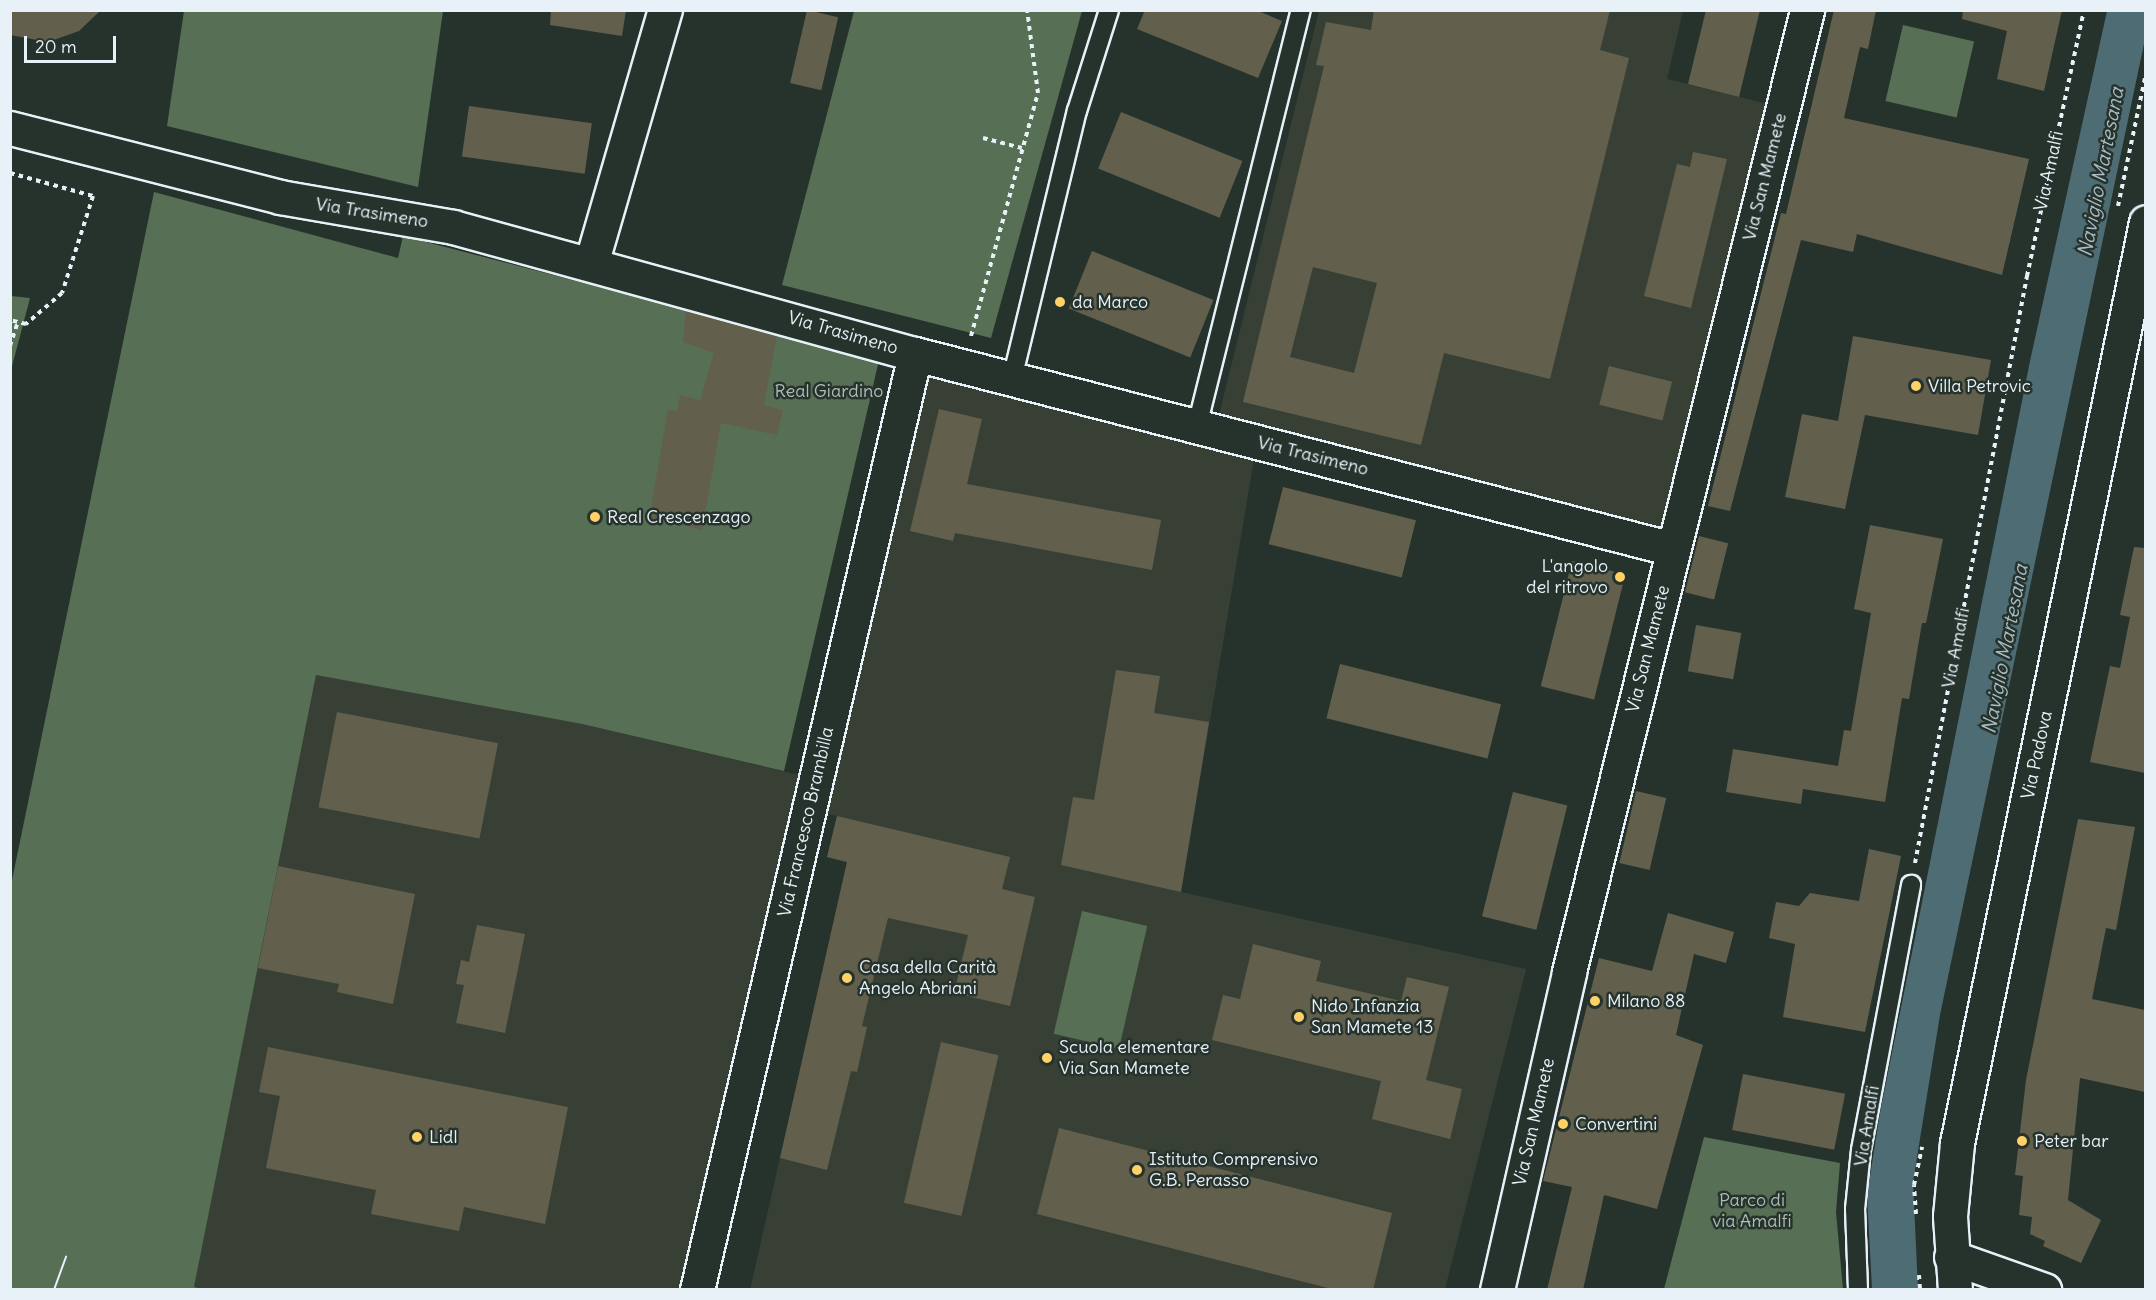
<!DOCTYPE html>
<meta charset="utf-8">
<style>
body{margin:0}
#map{position:relative;width:2156px;height:1300px;overflow:hidden;background:#26332d;font-family:Delius,sans-serif}
div>[style]{position:absolute}
[style*='--x']{left:calc(var(--x)*1px);top:calc(var(--y)*1px);width:calc(var(--w)*1px);rotate:calc(var(--a)*1deg)}
.built>*{inset:0;background:#384036}
.green>*{inset:0;background:#576f54;transform-origin:0 0}
.water>*{inset:0;background:#4e6c74}
.building>*{inset:0;background:#62604c;transform-origin:0 0}
.path>*{height:4px;margin-top:-2px;transform-origin:0;background:repeating-linear-gradient(90deg,#e8f1f8 0 4.5px,transparent 0 9px)}
.roads{filter:drop-shadow(2px 0 #e8f1f8) drop-shadow(-2px 0 #e8f1f8) drop-shadow(0 2px #e8f1f8) drop-shadow(0 -2px #e8f1f8)}
.service>*{height:18px;margin:-9px;padding:0 9px;transform-origin:9px;border-radius:9px;background:#26332d}
.minor>*{height:33px;margin:-16.5px;padding:0 16.5px;transform-origin:16.5px;border-radius:16.5px;background:#26332d}
.tertiary>*{height:33px;margin:-16.5px;padding:0 16.5px;transform-origin:16.5px;border-radius:16.5px;background:#26332d}
.tram>*{height:1.5px;margin:-0.75px;padding:0 0.75px;transform-origin:0.75px;border-radius:0.75px;background:#e8f1f8}
.dots>*{width:16px;height:16px;translate:-50% -50%;box-sizing:border-box;border:3px solid #26332d;border-radius:50%}
span{translate:-50% -50%;white-space:nowrap;text-align:center;line-height:1.15;-webkit-text-stroke:5px #26332d;paint-order:stroke}
.street-label{font-size:18px;color:#e8f1f8}
.poi-label{font-size:18px;color:#e8f1f8}
.left{translate:0 -50%;text-align:left}
.right{translate:-100% -50%;text-align:right}
.park-label{font-size:18px;color:#aebdb6}
.water-label{font-size:20px;color:#aabcc3;font-style:italic}
.frame{position:absolute;inset:0;border:12px solid #e8f1f8;pointer-events:none}
.scale{position:absolute;left:24px;top:36px;width:92px;height:27px;box-sizing:border-box;border:3px solid #e8f1f8;border-top:0;padding-left:8px;font-size:18px;line-height:21px;white-space:nowrap;color:#e8f1f8;-webkit-text-stroke:4px #26332d;paint-order:stroke}
</style>
<div id="map">
<div class="built">
<i style="clip-path:polygon(1319px 11px,1683px 11px,1667px 79px,1783px 108px,1673px 549px,1215px 431px)"></i>
<i style="clip-path:polygon(919px 362px,1256px 447px,1181px 892px,1526px 969px,1445px 1289px,750px 1290px,847px 862px,827px 857px,837px 816px,813px 811px)"></i>
<i style="clip-path:polygon(316px 675px,582px 724px,816px 779px,697px 1289px,193px 1290px)"></i>
</div>
<div class="green">
<i style="clip-path:polygon(184px 11px,443px 11px,418px 187px,167px 126px)"></i>
<i style="clip-path:polygon(854px 11px,1082px 11px,991px 338px,782px 285px)"></i>
<i style="left:1903px;top:25px;width:73px;height:78px;rotate:13deg"></i>
<i style="clip-path:polygon(154px 192px,398px 258px,403px 236px,879px 360px,784px 771px,582px 724px,316px 675px,194px 1287px,202px 1289px,11px 1290px,11px 885px)"></i>
<i style="clip-path:polygon(11px 296px,30px 298px,11px 370px,10px 296px)"></i>
<i style="left:1082px;top:911px;width:67px;height:126px;rotate:13deg"></i>
<i style="clip-path:polygon(1704px 1137px,1840px 1163px,1836px 1212px,1843px 1289px,1664px 1289px)"></i>
</div>
<div class="water">
<i style="clip-path:polygon(2107px 11px,2145px 11px,2145px 39px,1940px 1015px,1913px 1182px,1918px 1289px,1872px 1289px,1867px 1195px,1880px 1113px,2030px 361px)"></i>
</div>
<div class="building">
<i style="clip-path:polygon(10px 10px,101px 10px,79px 31px,48px 42px,10px 35px)"></i>
<i style="clip-path:polygon(551px 10px,626px 10px,622px 36px,550px 25px)"></i>
<i style="left:807px;top:10px;width:32px;height:75px;rotate:13deg"></i>
<i style="clip-path:polygon(1145px 10px,1256px 10px,1282px 21px,1258px 78px,1137px 29px)"></i>
<i style="clip-path:polygon(evenodd,1374px 10px,1610px 10px,1600px 50px,1629px 58px,1550px 379px,1444px 353px,1421px 445px,1243px 402px,1324px 66px,1316px 65px,1326px 22px,1371px 30px,1374px 10px,1313px 267px,1377px 283px,1354px 373px,1290px 357px,1313px 267px)"></i>
<i style="clip-path:polygon(1706px 10px,1760px 10px,1739px 97px,1688px 84px)"></i>
<i style="clip-path:polygon(1834px 10px,1876px 10px,1868px 49px,1860px 47px,1844px 118px,2029px 159px,2002px 275px,1857px 234px,1853px 252px,1801px 240px,1730px 511px,1708px 506px,1781px 213px,1786px 214px)"></i>
<i style="clip-path:polygon(1963px 10px,2062px 10px,2044px 91px,1997px 79px,2007px 31px,1962px 19px)"></i>
<i style="left:469px;top:106px;width:124px;height:51px;rotate:8deg"></i>
<i style="left:1121px;top:112px;width:131px;height:61px;rotate:22deg"></i>
<i style="clip-path:polygon(1693px 152px,1727px 159px,1691px 308px,1644px 296px,1677px 164px,1690px 167px)"></i>
<i style="left:1092px;top:251px;width:131px;height:62px;rotate:22deg"></i>
<i style="clip-path:polygon(686px 311px,777px 335px,764px 405px,783px 410px,777px 435px,721px 423px,702px 530px,649px 518px,668px 410px,677px 411px,680px 395px,700px 400px,714px 353px,683px 342px)"></i>
<i style="clip-path:polygon(1853px 336px,1991px 360px,1978px 435px,1865px 415px,1845px 509px,1785px 497px,1802px 414px,1838px 421px)"></i>
<i style="left:1609px;top:366px;width:65px;height:40px;rotate:14deg"></i>
<i style="clip-path:polygon(939px 409px,982px 419px,967px 484px,1161px 520px,1152px 570px,955px 533px,953px 541px,910px 531px)"></i>
<i style="left:1283px;top:487px;width:137px;height:59px;rotate:14deg"></i>
<i style="clip-path:polygon(1870px 525px,1943px 539px,1926px 623px,1922px 623px,1909px 699px,1902px 698px,1885px 802px,1803px 789px,1801px 804px,1726px 792px,1733px 749px,1838px 766px,1844px 730px,1851px 731px,1871px 613px,1854px 609px)"></i>
<i style="left:1699px;top:536px;width:30px;height:58px;rotate:14deg"></i>
<i style="clip-path:polygon(2134px 547px,2145px 548px,2145px 773px,2090px 762px,2110px 666px,2120px 668px,2130px 617px,2120px 615px)"></i>
<i style="left:1572px;top:561px;width:55px;height:129px;rotate:14deg"></i>
<i style="left:1696px;top:625px;width:46px;height:47px;rotate:10deg"></i>
<i style="left:1340px;top:664px;width:166px;height:56px;rotate:14deg"></i>
<i style="clip-path:polygon(1116px 670px,1160px 676px,1154px 713px,1209px 722px,1181px 892px,1061px 865px,1073px 797px,1094px 800px)"></i>
<i style="left:337px;top:712px;width:164px;height:97px;rotate:11deg"></i>
<i style="left:1636px;top:791px;width:31px;height:74px;rotate:13deg"></i>
<i style="left:1513px;top:792px;width:56px;height:128px;rotate:14deg"></i>
<i style="clip-path:polygon(837px 816px,1010px 857px,1002px 889px,1035px 897px,1010px 1006px,954px 993px,968px 935px,888px 918px,862px 1026px,867px 1027px,857px 1072px,851px 1071px,827px 1170px,780px 1158px,847px 862px,827px 857px)"></i>
<i style="clip-path:polygon(2078px 819px,2135px 827px,2116px 930px,2106px 928px,2092px 999px,2145px 1010px,2145px 1092px,2080px 1078px,2068px 1200px,2101px 1220px,2081px 1263px,2043px 1246px,2045px 1241px,2030px 1234px,2032px 1217px,2019px 1215px,2023px 1176px,2015px 1175px,2026px 1080px)"></i>
<i style="clip-path:polygon(1869px 849px,1901px 856px,1865px 1032px,1783px 1017px,1795px 944px,1769px 938px,1776px 902px,1799px 906px,1810px 893px,1859px 901px)"></i>
<i style="clip-path:polygon(278px 866px,415px 894px,393px 1004px,337px 992px,339px 984px,258px 968px)"></i>
<i style="clip-path:polygon(1668px 913px,1734px 932px,1726px 963px,1694px 954px,1676px 1035px,1703px 1045px,1657px 1209px,1604px 1195px,1583px 1290px,1547px 1290px,1572px 1187px,1543px 1181px,1599px 958px,1652px 971px)"></i>
<i style="clip-path:polygon(477px 925px,525px 934px,505px 1033px,456px 1023px,464px 985px,456px 984px,461px 960px,469px 962px)"></i>
<i style="clip-path:polygon(1253px 944px,1321px 961px,1316px 981px,1401px 1001px,1407px 977px,1449px 987px,1426px 1080px,1462px 1089px,1450px 1139px,1372px 1119px,1381px 1081px,1212px 1040px,1223px 995px,1240px 999px)"></i>
<i style="left:941px;top:1042px;width:59px;height:165px;rotate:13deg"></i>
<i style="clip-path:polygon(268px 1047px,568px 1107px,545px 1224px,464px 1207px,459px 1231px,371px 1214px,376px 1190px,266px 1168px,280px 1096px,259px 1092px)"></i>
<i style="left:1743px;top:1074px;width:104px;height:57px;rotate:11deg"></i>
<i style="clip-path:polygon(1059px 1128px,1392px 1213px,1373px 1290px,1336px 1290px,1037px 1214px)"></i>
</div>
<div class="path">
<i style="--x:983;--y:138;--w:40;--a:14.4"></i>
<i style="--x:10;--y:173;--w:86;--a:15.5"></i>
<i style="--x:93;--y:196;--w:102;--a:107.7"></i>
<i style="--x:62;--y:293;--w:48;--a:139.3"></i>
<i style="--x:26;--y:324;--w:16;--a:-166"></i>
<i style="--x:2118;--y:206;--w:136;--a:-78.1"></i>
<i style="--x:971;--y:336;--w:252;--a:-74.6"></i>
<i style="--x:1038;--y:93;--w:84;--a:-97.5"></i>
<i style="--x:10;--y:346;--w:25;--a:-72"></i>
<i style="--x:1915;--y:863;--w:598;--a:-79.2"></i>
<i style="--x:2027;--y:276;--w:272;--a:-77.9"></i>
<i style="--x:1916;--y:1214;--w:29;--a:-94"></i>
<i style="--x:1914;--y:1185;--w:39;--a:-78"></i>
<i style="--x:1919;--y:1275;--w:15;--a:86"></i>
</div>
<div class="roads">
<div class="service">
<i style="--x:1012;--y:379;--w:276;--a:-76.4"></i>
<i style="--x:1077;--y:111;--w:106;--a:-72.4"></i>
<i style="--x:1197;--y:426;--w:429;--a:-76"></i>
<i style="--x:1858;--y:1290;--w:81;--a:-92.1"></i>
<i style="--x:1855;--y:1209;--w:59;--a:-84.2"></i>
<i style="--x:1861;--y:1150;--w:270;--a:-79.3"></i>
</div>
<div class="minor">
<i style="--x:10;--y:128;--w:279;--a:14.3"></i>
<i style="--x:280;--y:197;--w:176;--a:9.8"></i>
<i style="--x:453;--y:227;--w:479;--a:15.4"></i>
<i style="--x:915;--y:354;--w:783;--a:14.43"></i>
<i style="--x:591;--y:264;--w:265;--a:-73.8"></i>
<i style="--x:1951;--y:1257;--w:99;--a:19.5"></i>
<i style="--x:697;--y:1290;--w:961;--a:-76.89"></i>
<i style="--x:1497;--y:1290;--w:326;--a:-77.2"></i>
<i style="--x:1569;--y:972;--w:991;--a:-76.1"></i>
</div>
<div class="tertiary">
<i style="--x:1955;--y:1290;--w:74;--a:-93.9"></i>
<i style="--x:1950;--y:1216;--w:73;--a:-84.5"></i>
<i style="--x:1957;--y:1143;--w:940;--a:-78.4"></i>
</div>
</div>
<div class="tram">
<i style="--x:54;--y:1290;--w:35;--a:-70"></i>
</div>
<div class="dots">
<i style="left:1060px;top:302px;background:#ffd166"></i>
<i style="left:1916px;top:386px;background:#ffd166"></i>
<i style="left:595px;top:517px;background:#ffd166"></i>
<i style="left:1620px;top:577px;background:#ffd166"></i>
<i style="left:847px;top:978px;background:#ffd166"></i>
<i style="left:1595px;top:1001px;background:#ffd166"></i>
<i style="left:1299px;top:1017px;background:#ffd166"></i>
<i style="left:1047px;top:1058px;background:#ffd166"></i>
<i style="left:1563px;top:1124px;background:#ffd166"></i>
<i style="left:417px;top:1137px;background:#ffd166"></i>
<i style="left:2022px;top:1141px;background:#ffd166"></i>
<i style="left:1137px;top:1170px;background:#ffd166"></i>
</div>
<div class="street-label">
<span style="left:2049px;top:171px;rotate:-78deg">Via Amalfi</span>
<span style="left:1765px;top:177px;rotate:-76deg">Via San Mamete</span>
<span style="left:372px;top:213px;rotate:9deg">Via Trasimeno</span>
<span style="left:843px;top:333px;rotate:16deg">Via Trasimeno</span>
<span style="left:1313px;top:456px;rotate:14deg">Via Trasimeno</span>
<span style="left:1956px;top:648px;rotate:-79deg">Via Amalfi</span>
<span style="left:1648px;top:649px;rotate:-76deg">Via San Mamete</span>
<span style="left:2037px;top:755px;rotate:-78deg">Via Padova</span>
<span style="left:806px;top:822px;rotate:-77deg">Via Francesco Brambilla</span>
<span style="left:1534px;top:1122px;rotate:-77deg">Via San Mamete</span>
<span style="left:1867px;top:1126px;rotate:-81deg">Via Amalfi</span>
</div>
<div class="poi-label">
<span class="left" style="left:1072px;top:302px">da Marco</span>
<span class="left" style="left:1928px;top:386px">Villa Petrovic</span>
<span class="left" style="left:607px;top:517px">Real Crescenzago</span>
<span class="right" style="left:1608px;top:577px">L'angolo<br>del ritrovo</span>
<span class="left" style="left:859px;top:978px">Casa della Carità<br>Angelo Abriani</span>
<span class="left" style="left:1607px;top:1001px">Milano 88</span>
<span class="left" style="left:1311px;top:1017px">Nido Infanzia<br>San Mamete 13</span>
<span class="left" style="left:1059px;top:1058px">Scuola elementare<br>Via San Mamete</span>
<span class="left" style="left:1575px;top:1124px">Convertini</span>
<span class="left" style="left:429px;top:1137px">Lidl</span>
<span class="left" style="left:2034px;top:1141px">Peter bar</span>
<span class="left" style="left:1149px;top:1170px">Istituto Comprensivo<br>G.B. Perasso</span>
</div>
<div class="park-label">
<span style="left:829px;top:391px">Real Giardino</span>
<span style="left:1752px;top:1211px">Parco di<br>via Amalfi</span>
</div>
<div class="water-label">
<span style="left:2100px;top:172px;rotate:-79deg">Naviglio Martesana</span>
<span style="left:2004px;top:649px;rotate:-79deg">Naviglio Martesana</span>
</div>
<div class="frame"></div>
<div class="scale">20 m</div>
</div>
